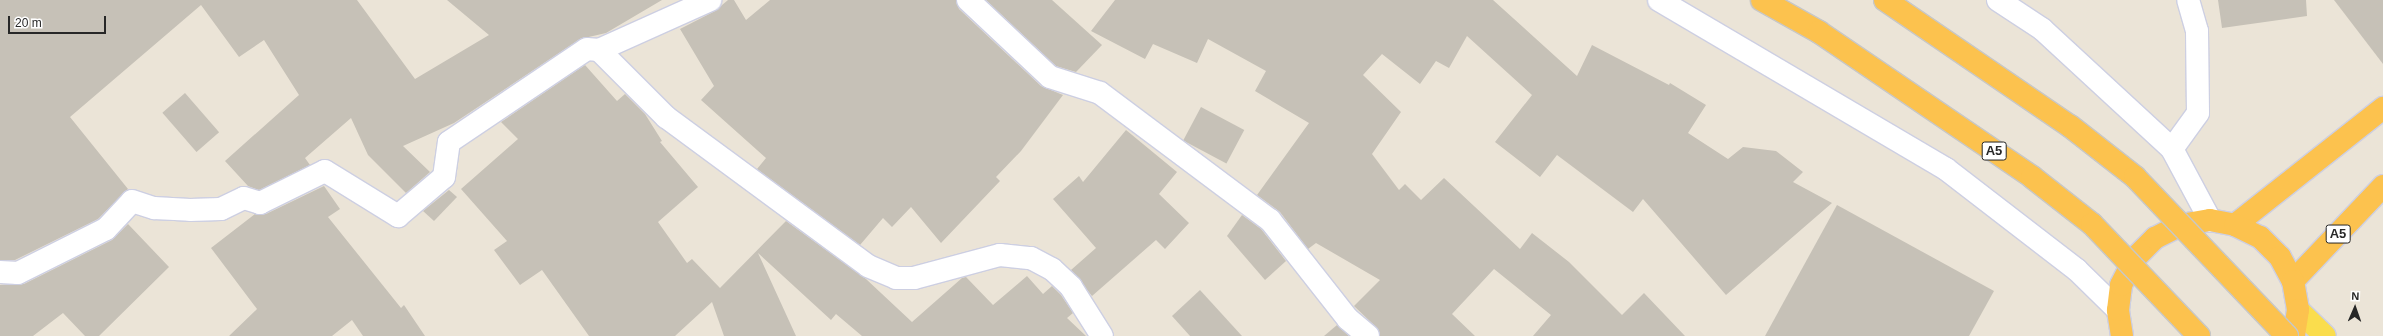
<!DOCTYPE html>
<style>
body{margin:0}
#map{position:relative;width:2383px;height:336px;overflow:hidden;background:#ebe4d7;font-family:Arial,sans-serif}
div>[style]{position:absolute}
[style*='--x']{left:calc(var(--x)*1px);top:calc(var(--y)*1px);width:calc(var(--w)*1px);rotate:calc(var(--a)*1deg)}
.building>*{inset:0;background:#c6c1b7;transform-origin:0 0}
.roads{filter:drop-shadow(1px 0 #cdcfe2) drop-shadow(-1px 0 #cdcfe2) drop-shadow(0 1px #cdcfe2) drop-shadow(0 -1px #cdcfe2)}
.minor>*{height:22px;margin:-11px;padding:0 11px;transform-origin:11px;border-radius:11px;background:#fff}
.tertiary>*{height:22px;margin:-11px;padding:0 11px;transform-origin:11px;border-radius:11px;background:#fff}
.primary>*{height:22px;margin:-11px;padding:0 11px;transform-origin:11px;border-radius:11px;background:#fadd4d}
.trunk>*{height:22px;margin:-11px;padding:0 11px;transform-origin:11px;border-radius:11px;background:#fcc24e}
.bridges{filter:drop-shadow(1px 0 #c7c7c7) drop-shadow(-1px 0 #c7c7c7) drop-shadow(0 1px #c7c7c7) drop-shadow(0 -1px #c7c7c7)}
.trunk-bridge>*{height:22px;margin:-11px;padding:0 11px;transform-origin:11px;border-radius:11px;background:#fcc24e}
span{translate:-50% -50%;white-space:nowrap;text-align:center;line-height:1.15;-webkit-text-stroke:3.5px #fff;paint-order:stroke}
.shield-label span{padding:1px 3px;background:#fff;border:1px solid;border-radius:3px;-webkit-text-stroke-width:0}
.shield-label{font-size:13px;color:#272727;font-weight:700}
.north{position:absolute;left:2335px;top:288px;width:40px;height:40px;-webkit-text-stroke:3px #fff;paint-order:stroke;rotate:2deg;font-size:11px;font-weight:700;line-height:16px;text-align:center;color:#272727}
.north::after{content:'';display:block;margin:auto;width:14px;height:18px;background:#272727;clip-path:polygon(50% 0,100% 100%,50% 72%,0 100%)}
.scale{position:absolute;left:8px;top:16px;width:98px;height:18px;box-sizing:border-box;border:2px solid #272727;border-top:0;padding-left:5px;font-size:12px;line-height:14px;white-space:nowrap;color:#272727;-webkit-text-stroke:3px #fff;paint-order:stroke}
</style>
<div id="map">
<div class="building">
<i style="clip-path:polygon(0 0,357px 0,415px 79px,489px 35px,447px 0,662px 0,606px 33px,580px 39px,454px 123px,403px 146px,430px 172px,406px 193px,368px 155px,351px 118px,305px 158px,310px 165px,259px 190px,248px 186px,225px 161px,299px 95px,264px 40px,239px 57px,201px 5px,70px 117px,128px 189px,98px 219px,15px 260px,0 260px)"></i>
<i style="clip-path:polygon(728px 0,734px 0,746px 20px,770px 0,956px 0,959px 9px,1041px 86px,1063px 95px,1021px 151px,996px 177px,1000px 181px,941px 243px,911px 207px,892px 227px,883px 218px,860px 245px,757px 169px,766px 158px,701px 100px,714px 86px,680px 29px,715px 11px)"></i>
<i style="clip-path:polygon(986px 0,1052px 0,1102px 45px,1076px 72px,1056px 66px)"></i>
<i style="clip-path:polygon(1115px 0,1493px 0,1577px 76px,1592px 45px,1669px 85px,1670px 83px,1706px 105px,1688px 133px,1728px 159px,1743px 147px,1776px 151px,1803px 172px,1793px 182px,1832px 203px,1726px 295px,1643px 199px,1633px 212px,1557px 155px,1540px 177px,1495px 142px,1532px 95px,1467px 36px,1449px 68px,1436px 61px,1420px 84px,1382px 54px,1363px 75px,1401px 112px,1372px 154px,1399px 190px,1405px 184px,1421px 200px,1444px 178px,1520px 249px,1532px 233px,1569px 262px,1622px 315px,1644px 293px,1685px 336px,1533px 336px,1551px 315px,1494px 269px,1452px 314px,1475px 336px,1380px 336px,1376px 327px,1354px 306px,1380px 280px,1316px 243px,1308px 249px,1280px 212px,1257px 195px,1309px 123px,1255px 91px,1266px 71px,1208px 39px,1197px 63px,1153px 44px,1145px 59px,1091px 31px)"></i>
<i style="clip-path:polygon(2218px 0,2306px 0,2307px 16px,2222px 28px)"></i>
<i style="clip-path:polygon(2334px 0,2383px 0,2383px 64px)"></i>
<i style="clip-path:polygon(585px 65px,617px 101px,625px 94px,645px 114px,662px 141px,660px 142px,698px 187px,658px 222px,687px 263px,692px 259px,720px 288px,786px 221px,866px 279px,912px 322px,962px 278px,966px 277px,993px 305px,1027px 276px,1043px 294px,1052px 286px,1061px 295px,1073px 313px,1067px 318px,1086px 336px,862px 336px,836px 314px,831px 320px,758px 253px,796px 336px,724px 336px,712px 302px,675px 336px,589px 336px,542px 270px,520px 285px,494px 250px,507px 241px,461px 189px,518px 139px,501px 122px)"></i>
<i style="left:185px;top:93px;width:52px;height:30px;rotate:49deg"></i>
<i style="left:1201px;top:107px;width:49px;height:38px;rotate:28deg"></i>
<i style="clip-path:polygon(1126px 130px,1177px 172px,1159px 194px,1189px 223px,1165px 249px,1156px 240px,1092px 296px,1071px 270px,1096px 248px,1053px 199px,1079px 176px,1083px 182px)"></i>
<i style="clip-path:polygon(324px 186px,340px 209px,328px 217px,401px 308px,404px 305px,425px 336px,363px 336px,352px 320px,332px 336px,229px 336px,257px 309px,211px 248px,255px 214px,266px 214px)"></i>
<i style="clip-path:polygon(449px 190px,457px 197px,434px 221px,423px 211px)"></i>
<i style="clip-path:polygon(1837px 205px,1994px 291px,1969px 336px,1765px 336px)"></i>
<i style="clip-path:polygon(1242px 215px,1261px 229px,1286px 261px,1265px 280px,1227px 236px)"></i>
<i style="clip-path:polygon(128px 224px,169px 267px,99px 336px,85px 336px,63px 313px,33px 336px,0 336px,0 285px,24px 284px,112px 240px)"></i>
<i style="clip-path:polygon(1200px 290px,1242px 336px,1190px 336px,1172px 316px)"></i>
<i style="clip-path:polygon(1337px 325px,1349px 336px,1324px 336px)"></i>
</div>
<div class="roads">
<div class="minor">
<i style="--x:968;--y:0;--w:112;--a:43.2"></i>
<i style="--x:1050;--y:77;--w:52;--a:17.7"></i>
<i style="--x:1100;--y:93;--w:212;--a:36.8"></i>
<i style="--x:1270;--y:220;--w:126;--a:51.8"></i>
<i style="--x:1348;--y:319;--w:26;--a:40"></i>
<i style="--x:599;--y:50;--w:95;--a:45"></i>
<i style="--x:666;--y:117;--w:251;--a:36.4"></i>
<i style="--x:868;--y:266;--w:30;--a:23"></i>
<i style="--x:896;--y:278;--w:18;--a:0"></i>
<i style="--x:914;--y:278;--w:89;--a:-15"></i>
<i style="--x:1000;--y:255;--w:31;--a:6"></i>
<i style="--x:1031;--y:258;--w:24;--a:28"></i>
<i style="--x:1052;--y:269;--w:26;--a:43"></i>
<i style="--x:1071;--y:287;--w:58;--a:57.7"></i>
<i style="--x:2172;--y:149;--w:44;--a:-54.2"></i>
<i style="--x:2198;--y:113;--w:82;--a:-90.7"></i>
<i style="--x:2197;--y:31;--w:32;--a:-106"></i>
<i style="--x:0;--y:272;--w:18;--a:3"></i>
<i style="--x:18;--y:273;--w:98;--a:-26.6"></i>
<i style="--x:106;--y:229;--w:38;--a:-47"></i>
<i style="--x:132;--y:201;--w:23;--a:18"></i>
<i style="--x:154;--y:208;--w:36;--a:3"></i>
<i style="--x:190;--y:210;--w:31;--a:-2"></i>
<i style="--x:221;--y:209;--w:25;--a:-26"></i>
<i style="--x:244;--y:198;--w:17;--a:17"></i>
<i style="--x:260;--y:203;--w:72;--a:-26.2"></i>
<i style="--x:325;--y:171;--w:86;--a:31.7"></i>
<i style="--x:398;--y:216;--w:60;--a:-40.3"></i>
<i style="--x:444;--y:177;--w:35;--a:-82"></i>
<i style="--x:449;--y:142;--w:166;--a:-34"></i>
<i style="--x:587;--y:49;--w:12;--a:5"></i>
<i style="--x:599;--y:50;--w:122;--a:-24.2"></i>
</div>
<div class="tertiary">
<i style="--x:1659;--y:0;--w:333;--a:30.5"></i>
<i style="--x:1946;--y:169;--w:165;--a:37.6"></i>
<i style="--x:2077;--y:270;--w:57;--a:44.3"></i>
<i style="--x:1998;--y:0;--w:53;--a:33.4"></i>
<i style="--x:2042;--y:29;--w:177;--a:42.7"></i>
<i style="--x:2172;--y:149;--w:81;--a:61.8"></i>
</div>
<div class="primary">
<i style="--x:2298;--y:310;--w:37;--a:44"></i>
</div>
<div class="trunk">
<i style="--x:2235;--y:225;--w:189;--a:-38.3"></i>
<i style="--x:2293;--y:281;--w:131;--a:-46.5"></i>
<i style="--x:2122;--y:336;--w:26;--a:-99"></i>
<i style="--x:2118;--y:310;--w:25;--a:-83"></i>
<i style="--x:2121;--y:285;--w:29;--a:-63"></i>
<i style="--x:2134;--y:259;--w:30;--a:-45"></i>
<i style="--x:2155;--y:238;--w:29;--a:-27"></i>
<i style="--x:2181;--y:225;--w:29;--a:-10"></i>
<i style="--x:2210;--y:220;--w:25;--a:11"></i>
<i style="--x:2235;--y:225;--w:28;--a:26"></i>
<i style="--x:2260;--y:237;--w:28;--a:45"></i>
<i style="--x:2280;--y:257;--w:27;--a:62"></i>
<i style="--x:2293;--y:281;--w:29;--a:80"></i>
<i style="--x:2298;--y:310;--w:26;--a:99"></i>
</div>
</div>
<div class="bridges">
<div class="trunk-bridge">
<i style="--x:1762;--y:0;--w:65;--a:29.3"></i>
<i style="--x:1819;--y:32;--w:258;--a:34.2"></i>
<i style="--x:2032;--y:177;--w:76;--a:38.1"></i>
<i style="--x:2092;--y:224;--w:155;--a:46.3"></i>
<i style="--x:1885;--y:0;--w:224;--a:34.3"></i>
<i style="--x:2070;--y:126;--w:83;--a:38.1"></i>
<i style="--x:2135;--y:177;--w:220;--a:46.3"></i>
</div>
</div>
<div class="shield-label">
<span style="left:1994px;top:151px">A5</span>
<span style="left:2338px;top:234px">A5</span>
</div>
<div class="north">N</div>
<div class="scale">20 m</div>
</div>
